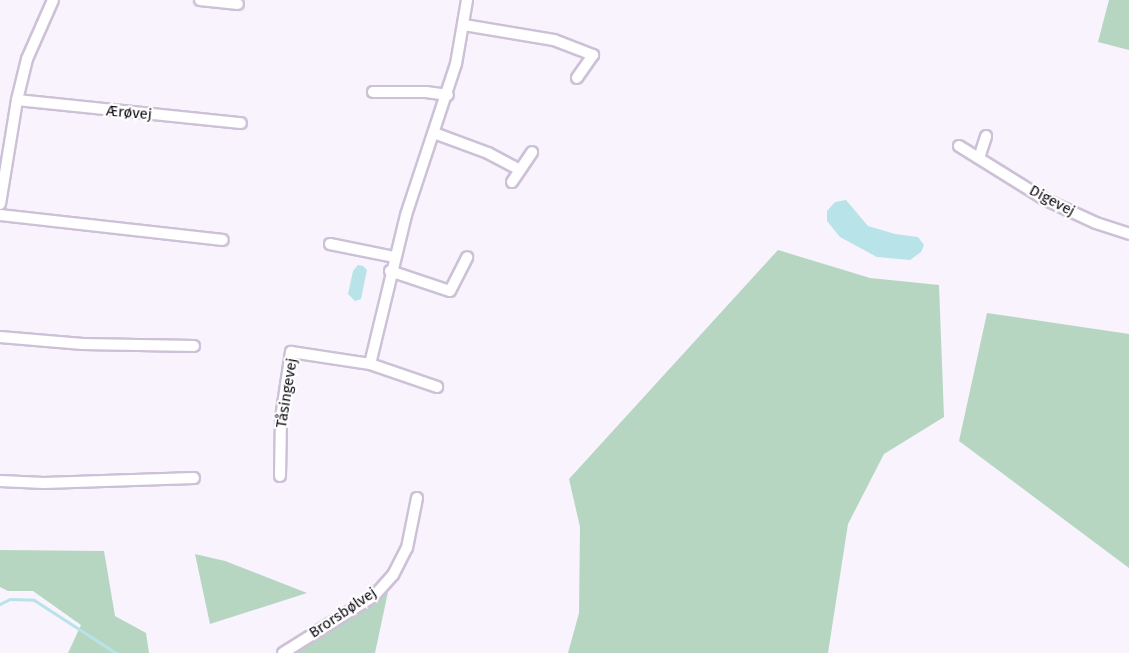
<!DOCTYPE html>
<meta charset="utf-8">
<style>
body{margin:0}
#map{position:relative;width:1129px;height:653px;overflow:hidden;background:#f8f3fc;font-family:"Fira Sans",sans-serif}
div>[style]{position:absolute}
[style*='--x']{left:calc(var(--x)*1px);top:calc(var(--y)*1px);width:calc(var(--w)*1px);rotate:calc(var(--a)*1deg)}
.green>*{inset:0;background:#b6d6c2}
.water>*{inset:0;background:#b7e3e9}
.stream>*{height:3px;margin:-1.5px;padding:0 1.5px;transform-origin:1.5px;border-radius:1.5px;background:#b7e3e9}
.roads{filter:drop-shadow(2px 0 #cdc1d8) drop-shadow(-2px 0 #cdc1d8) drop-shadow(0 2px #cdc1d8) drop-shadow(0 -2px #cdc1d8)}
.minor>*{height:10px;margin:-5px;padding:0 5px;transform-origin:5px;border-radius:5px;background:#fff}
span{translate:-50% -50%;white-space:nowrap;text-align:center;line-height:1.15;-webkit-text-stroke:4.5px #fff;paint-order:stroke}
.street-label{font-size:15px;color:#0e0a12}
</style>
<div id="map">
<div class="green">
<i style="clip-path:polygon(1109px 0,1129px 0,1129px 50px,1098px 42px)"></i>
<i style="clip-path:polygon(778px 250px,870px 278px,939px 285px,944px 417px,884px 454px,848px 524px,828px 653px,568px 653px,579px 613px,580px 527px,569px 479px)"></i>
<i style="clip-path:polygon(987px 313px,1129px 334px,1129px 568px,959px 441px)"></i>
<i style="clip-path:polygon(0 550px,104px 551px,115px 616px,146px 633px,149px 653px,68px 653px,81px 625px,33px 591px,8px 591px,0 587px)"></i>
<i style="clip-path:polygon(195px 554px,225px 561px,307px 593px,210px 624px)"></i>
<i style="clip-path:polygon(388px 592px,375px 653px,295px 653px)"></i>
</div>
<div class="water">
<i style="clip-path:polygon(846px 200px,868px 226px,895px 234px,918px 237px,924px 245px,921px 252px,910px 260px,877px 257px,840px 237px,827px 221px,827px 211px,835px 202px)"></i>
<i style="clip-path:polygon(358px 265px,363px 266px,367px 270px,361px 299px,355px 301px,348px 294px,353px 271px)"></i>
</div>
<div class="stream">
<i style="--x:0;--y:604;--w:11;--a:-27"></i>
<i style="--x:10;--y:599;--w:24;--a:2"></i>
<i style="--x:34;--y:600;--w:98;--a:32.9"></i>
</div>
<div class="roads">
<div class="minor">
<i style="--x:200;--y:0;--w:38;--a:6"></i>
<i style="--x:464;--y:25;--w:91;--a:9.5"></i>
<i style="--x:554;--y:40;--w:42;--a:21"></i>
<i style="--x:593;--y:55;--w:28;--a:125"></i>
<i style="--x:373;--y:92;--w:53;--a:0"></i>
<i style="--x:426;--y:92;--w:22;--a:8"></i>
<i style="--x:17;--y:100;--w:225;--a:5.9"></i>
<i style="--x:434;--y:133;--w:58;--a:20.3"></i>
<i style="--x:488;--y:153;--w:36;--a:28"></i>
<i style="--x:959;--y:146;--w:100;--a:31.9"></i>
<i style="--x:1044;--y:199;--w:57;--a:24.8"></i>
<i style="--x:1096;--y:223;--w:35;--a:18"></i>
<i style="--x:979;--y:158;--w:23;--a:-72"></i>
<i style="--x:512;--y:182;--w:36;--a:-56"></i>
<i style="--x:0;--y:204;--w:105;--a:-80.7"></i>
<i style="--x:17;--y:100;--w:42;--a:-76.3"></i>
<i style="--x:27;--y:59;--w:64;--a:-66.2"></i>
<i style="--x:0;--y:215;--w:224;--a:6.4"></i>
<i style="--x:330;--y:244;--w:65;--a:11.5"></i>
<i style="--x:390;--y:271;--w:63;--a:18.4"></i>
<i style="--x:450;--y:291;--w:38;--a:-63"></i>
<i style="--x:0;--y:337;--w:83;--a:4.8"></i>
<i style="--x:83;--y:344;--w:111;--a:1"></i>
<i style="--x:370;--y:364;--w:153;--a:-76.4"></i>
<i style="--x:406;--y:215;--w:159;--a:-71.7"></i>
<i style="--x:456;--y:64;--w:65;--a:-80.2"></i>
<i style="--x:280;--y:476;--w:58;--a:-89"></i>
<i style="--x:281;--y:418;--w:67;--a:-81.4"></i>
<i style="--x:291;--y:352;--w:80;--a:8.6"></i>
<i style="--x:370;--y:364;--w:71;--a:18.9"></i>
<i style="--x:0;--y:481;--w:44;--a:2.6"></i>
<i style="--x:44;--y:483;--w:150;--a:-1.9"></i>
<i style="--x:283;--y:653;--w:107;--a:-32.1"></i>
<i style="--x:374;--y:596;--w:28;--a:-48"></i>
<i style="--x:393;--y:575;--w:30;--a:-63"></i>
<i style="--x:407;--y:548;--w:51;--a:-78.7"></i>
</div>
</div>
<div class="street-label">
<span style="left:129px;top:113px;rotate:5deg">Ærøvej</span>
<span style="left:1052px;top:201px;rotate:28deg">Digevej</span>
<span style="left:287px;top:393px;rotate:-81deg">Tåsingevej</span>
<span style="left:343px;top:613px;rotate:-34deg">Brorsbølvej</span>
</div>
</div>
